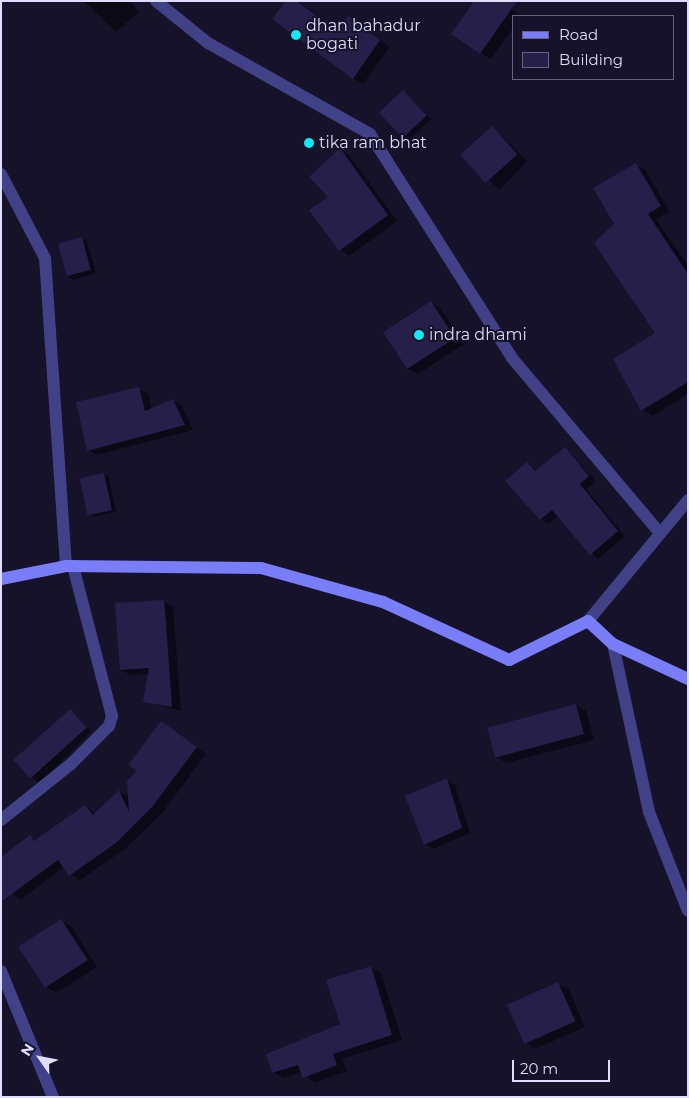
<!DOCTYPE html>
<style>
body{margin:0}
#map{position:relative;width:689px;height:1098px;overflow:hidden;background:#15122a;font-family:Montserrat,sans-serif}
div>[style]{position:absolute}
[style*='--x']{left:calc(var(--x)*1px);top:calc(var(--y)*1px);width:calc(var(--w)*1px);rotate:calc(var(--a)*1deg)}
.shadow>*{inset:0;background:#0007;transform-origin:0 0}
.building>*{inset:0;background:#261f4a;transform-origin:0 0}
.street>*{height:12px;margin:-6px;padding:0 6px;transform-origin:6px;border-radius:6px;background:#404187}
.secondary>*{height:12px;margin:-6px;padding:0 6px;transform-origin:6px;border-radius:6px;background:#797df8}
.dots>*{width:14px;height:14px;translate:-50% -50%;box-sizing:border-box;border:2px solid #15122a;border-radius:50%}
span{translate:-50% -50%;white-space:nowrap;text-align:center;line-height:1.15;-webkit-text-stroke:4px #15122a;paint-order:stroke}
.poi-label{font-size:16px;color:#dfddfd}
.left{translate:0 -50%;text-align:left}
.frame{position:absolute;inset:0;border:2px solid #dfddfd;pointer-events:none}
.legend{position:absolute;left:512px;top:15px;width:162px;height:65px;box-sizing:border-box;background:#15122a;border:1px solid #66637e;margin:0;padding:6px 9px;list-style:none;font-size:15px;color:#dfddfd}
.legend li{display:flex;align-items:center;gap:10px;height:25px}
.legend b{width:25px;border:1px solid #66637e}
.north{position:absolute;left:15px;top:1033px;width:50px;height:50px;-webkit-text-stroke:4px #15122a;paint-order:stroke;rotate:303deg;font-size:14px;font-weight:700;line-height:20px;text-align:center;color:#dfddfd}
.north::after{content:'';display:block;margin:auto;width:18px;height:22px;background:#dfddfd;clip-path:polygon(50% 0,100% 100%,50% 72%,0 100%)}
.scale{position:absolute;left:512px;top:1060px;width:98px;height:22px;box-sizing:border-box;border:2px solid #dfddfd;border-top:0;padding-left:6px;font-size:15px;line-height:18px;white-space:nowrap;color:#dfddfd;-webkit-text-stroke:4px #15122a;paint-order:stroke}
</style>
<div id="map">
<div class="shadow">
<i style="clip-path:polygon(84px 1px,130px 1px,139px 12px,116px 32px)"></i>
<i style="clip-path:polygon(297px 1px,338px 32px,358px 24px,390px 47px,363px 84px,353px 78px)"></i>
<i style="clip-path:polygon(500px 1px,521px 16px,513px 16px,513px 28px,491px 59px,481px 53px)"></i>
<i style="clip-path:polygon(403px 91px,431px 119px,408px 140px,403px 137px)"></i>
<i style="left:492px;top:127px;width:49px;height:40px;rotate:44deg"></i>
<i style="clip-path:polygon(340px 150px,349px 155px,397px 221px,349px 256px,340px 250px,330px 197px)"></i>
<i style="clip-path:polygon(636px 165px,645px 170px,670px 212px,656px 219px,688px 266px,688px 344px,668px 348px,688px 383px,688px 394px,653px 416px,642px 410px,660px 338px,616px 224px)"></i>
<i style="clip-path:polygon(82px 238px,87px 241px,96px 273px,73px 280px,68px 277px)"></i>
<i style="clip-path:polygon(431px 303px,441px 309px,464px 344px,418px 374px,408px 369px,385px 332px)"></i>
<i style="clip-path:polygon(139px 389px,148px 394px,152px 410px,173px 400px,182px 406px,193px 430px,97px 455px,88px 450px)"></i>
<i style="clip-path:polygon(565px 448px,596px 481px,586px 489px,625px 536px,598px 559px,558px 515px,549px 524px,541px 519px,507px 481px,527px 463px,537px 471px)"></i>
<i style="clip-path:polygon(104px 474px,109px 477px,116px 512px,93px 517px,88px 514px)"></i>
<i style="clip-path:polygon(164px 602px,173px 607px,181px 711px,145px 701px,149px 674px,131px 675px,121px 670px)"></i>
<i style="clip-path:polygon(576px 705px,586px 711px,594px 740px,506px 763px,496px 757px)"></i>
<i style="left:70px;top:711px;width:29px;height:74px;rotate:44deg"></i>
<i style="clip-path:polygon(161px 722px,206px 754px,162px 813px,126px 848px,79px 881px,64px 867px,21px 900px,12px 894px,1px 880px,30px 837px,37px 841px,85px 806px,96px 814px,119px 791px,130px 798px)"></i>
<i style="clip-path:polygon(447px 780px,455px 785px,470px 833px,434px 849px,425px 844px)"></i>
<i style="clip-path:polygon(61px 921px,71px 926px,97px 967px,56px 993px,46px 987px)"></i>
<i style="clip-path:polygon(371px 967px,381px 973px,402px 1040px,342px 1059px,347px 1071px,314px 1083px,302px 1072px,284px 1078px,273px 1072px,341px 1025px)"></i>
<i style="clip-path:polygon(558px 984px,569px 990px,585px 1027px,535px 1049px,525px 1043px)"></i>
</div>
<div class="building">
<i style="clip-path:polygon(286px 1px,297px 1px,337px 32px,348px 16px,380px 40px,353px 79px,272px 19px)"></i>
<i style="clip-path:polygon(474px 1px,517px 1px,480px 54px,451px 34px)"></i>
<i style="left:403px;top:90px;width:35px;height:33px;rotate:47deg"></i>
<i style="left:492px;top:126px;width:38px;height:43px;rotate:48deg"></i>
<i style="clip-path:polygon(340px 148px,388px 215px,339px 251px,309px 210px,328px 197px,309px 177px)"></i>
<i style="clip-path:polygon(636px 163px,661px 206px,648px 214px,688px 274px,688px 382px,641px 411px,613px 359px,655px 333px,594px 243px,614px 224px,593px 188px)"></i>
<i style="left:82px;top:237px;width:34px;height:25px;rotate:75deg"></i>
<i style="left:431px;top:301px;width:44px;height:57px;rotate:57deg"></i>
<i style="clip-path:polygon(139px 387px,145px 411px,173px 399px,185px 425px,87px 451px,76px 402px)"></i>
<i style="clip-path:polygon(565px 447px,589px 476px,580px 484px,618px 531px,590px 555px,552px 510px,540px 520px,505px 481px,527px 462px,535px 471px)"></i>
<i style="left:104px;top:473px;width:38px;height:25px;rotate:78deg"></i>
<i style="clip-path:polygon(164px 600px,166px 622px,172px 707px,143px 702px,149px 668px,120px 670px,115px 603px)"></i>
<i style="left:576px;top:704px;width:31px;height:92px;rotate:75deg"></i>
<i style="left:70px;top:709px;width:25px;height:76px;rotate:48deg"></i>
<i style="clip-path:polygon(161px 721px,197px 747px,152px 807px,116px 843px,69px 876px,58px 860px,1px 902px,1px 857px,30px 835px,34px 841px,85px 805px,93px 815px,119px 790px,129px 812px,127px 781px,137px 771px,128px 765px)"></i>
<i style="clip-path:polygon(447px 778px,462px 828px,424px 845px,405px 796px)"></i>
<i style="left:61px;top:919px;width:49px;height:51px;rotate:57deg"></i>
<i style="clip-path:polygon(371px 966px,392px 1035px,333px 1054px,337px 1065px,303px 1078px,298px 1065px,272px 1073px,266px 1054px,340px 1024px,326px 980px)"></i>
<i style="left:558px;top:982px;width:43px;height:56px;rotate:66deg"></i>
</div>
<div class="street">
<i style="--x:156;--y:1;--w:67;--a:38.9"></i>
<i style="--x:208;--y:43;--w:186;--a:29.3"></i>
<i style="--x:370;--y:134;--w:265;--a:57.6"></i>
<i style="--x:512;--y:358;--w:228;--a:49.8"></i>
<i style="--x:1;--y:174;--w:95;--a:62.4"></i>
<i style="--x:45;--y:258;--w:309;--a:86.1"></i>
<i style="--x:588;--y:621;--w:157;--a:-50.4"></i>
<i style="--x:613;--y:644;--w:172;--a:77.9"></i>
<i style="--x:649;--y:812;--w:106;--a:68.5"></i>
<i style="--x:1;--y:820;--w:90;--a:-38.7"></i>
<i style="--x:71;--y:764;--w:54;--a:-45"></i>
<i style="--x:109;--y:726;--w:10;--a:-73"></i>
<i style="--x:112;--y:716;--w:155;--a:-104.6"></i>
<i style="--x:1;--y:971;--w:136;--a:67.6"></i>
</div>
<div class="secondary">
<i style="--x:1;--y:579;--w:66;--a:-11.3"></i>
<i style="--x:66;--y:566;--w:195;--a:0.6"></i>
<i style="--x:261;--y:568;--w:127;--a:15.6"></i>
<i style="--x:383;--y:602;--w:139;--a:24.7"></i>
<i style="--x:509;--y:660;--w:88;--a:-26.3"></i>
<i style="--x:588;--y:621;--w:34;--a:43"></i>
<i style="--x:613;--y:644;--w:83;--a:25"></i>
</div>
<div class="dots">
<i style="left:296px;top:35px;background:#13e8f3"></i>
<i style="left:309px;top:143px;background:#13e8f3"></i>
<i style="left:419px;top:335px;background:#13e8f3"></i>
</div>
<div class="poi-label">
<span class="left" style="left:306px;top:35px">dhan bahadur<br>bogati</span>
<span class="left" style="left:319px;top:143px">tika ram bhat</span>
<span class="left" style="left:429px;top:335px">indra dhami</span>
</div>
<div class="frame"></div>
<ul class="legend">
<li><b style="height:6px;background:#797df8"></b>Road</li>
<li><b style="height:14px;background:#261f4a"></b>Building</li>
</ul>
<div class="north">N</div>
<div class="scale">20 m</div>
</div>
